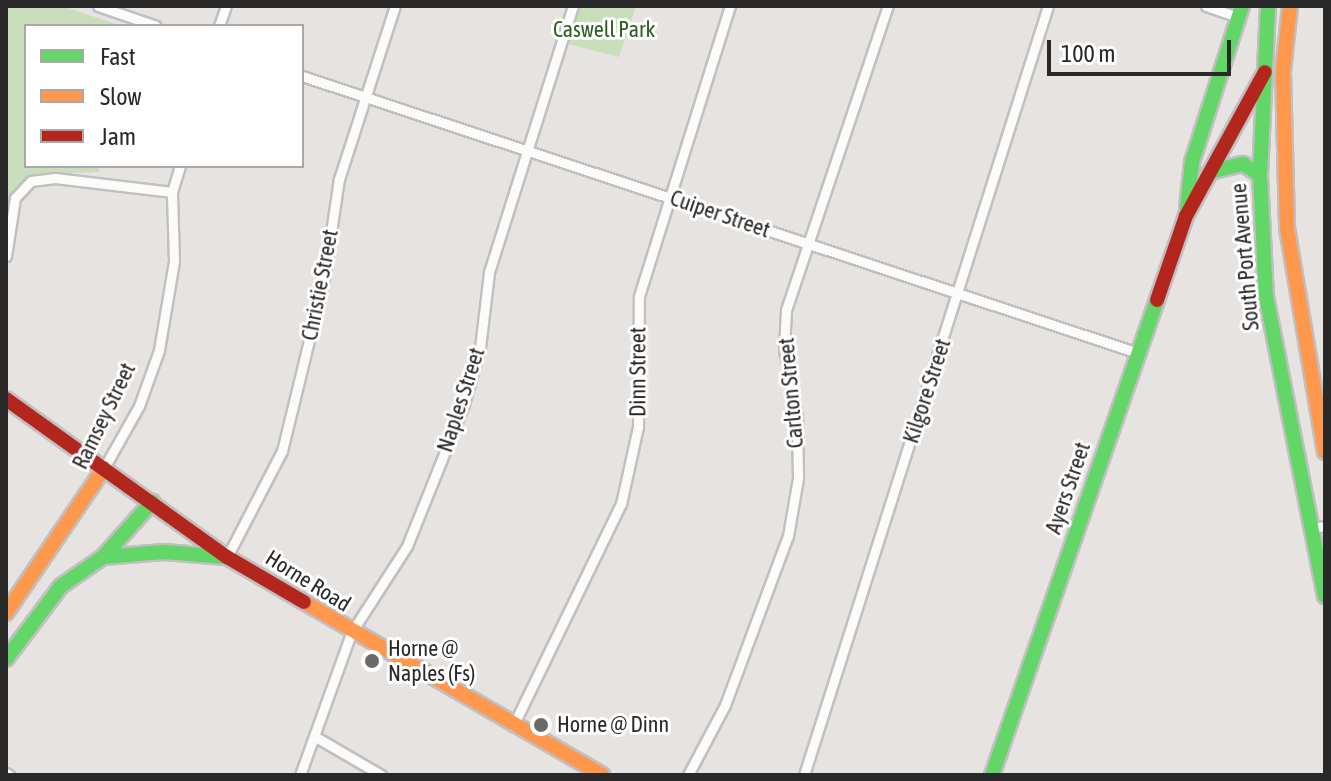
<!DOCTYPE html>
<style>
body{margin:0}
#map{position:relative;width:1331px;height:781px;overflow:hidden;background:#e6e3e0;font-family:"Asap Condensed",sans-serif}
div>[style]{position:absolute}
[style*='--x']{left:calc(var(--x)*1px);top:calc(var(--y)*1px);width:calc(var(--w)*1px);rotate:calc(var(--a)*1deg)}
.green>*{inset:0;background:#c9dfbc}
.roads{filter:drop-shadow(2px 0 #c1bfc0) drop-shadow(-2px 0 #c1bfc0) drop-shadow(0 2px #c1bfc0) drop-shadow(0 -2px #c1bfc0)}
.street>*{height:9px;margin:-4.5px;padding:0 4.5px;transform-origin:4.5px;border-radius:4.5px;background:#fbfbfa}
.fast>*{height:14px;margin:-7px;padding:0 7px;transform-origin:7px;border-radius:7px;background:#63d668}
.slow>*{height:14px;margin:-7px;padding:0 7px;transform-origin:7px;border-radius:7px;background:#ff974d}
.jam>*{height:14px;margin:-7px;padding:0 7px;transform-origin:7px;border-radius:7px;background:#b3261e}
.dots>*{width:22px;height:22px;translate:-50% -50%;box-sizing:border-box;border:4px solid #fff;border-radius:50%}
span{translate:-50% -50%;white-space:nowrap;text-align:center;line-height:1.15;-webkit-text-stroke:6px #fff;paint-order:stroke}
.park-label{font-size:22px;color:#2d5e21}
.street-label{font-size:22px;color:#292929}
.poi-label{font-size:22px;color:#292929}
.left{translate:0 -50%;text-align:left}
.frame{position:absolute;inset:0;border:8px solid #292929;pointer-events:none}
.legend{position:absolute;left:24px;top:24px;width:280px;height:144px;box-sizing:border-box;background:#fff;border:2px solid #a9a9a9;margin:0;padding:10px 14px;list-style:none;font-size:24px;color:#292929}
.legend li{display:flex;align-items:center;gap:16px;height:40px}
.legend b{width:40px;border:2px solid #a9a9a9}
.scale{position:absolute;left:1047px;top:40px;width:184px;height:36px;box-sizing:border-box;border:4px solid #292929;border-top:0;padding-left:10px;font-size:24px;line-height:28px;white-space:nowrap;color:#292929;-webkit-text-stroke:6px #fff;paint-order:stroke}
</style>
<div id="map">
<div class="green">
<i style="clip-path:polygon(6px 6px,62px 6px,122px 26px,26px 26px,26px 166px,99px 166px,99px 172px,37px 174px,21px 183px,6px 207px)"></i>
<i style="clip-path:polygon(581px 6px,636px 6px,619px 57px,568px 44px)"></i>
</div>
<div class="roads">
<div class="street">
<i style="--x:98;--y:6;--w:61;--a:19"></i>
<i style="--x:1206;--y:6;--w:34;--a:19"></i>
<i style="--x:219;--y:26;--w:21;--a:-71"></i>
<i style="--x:302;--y:76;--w:881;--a:18.33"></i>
<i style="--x:6;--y:256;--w:59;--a:-81.2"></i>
<i style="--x:15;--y:198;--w:23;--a:-47"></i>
<i style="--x:31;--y:181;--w:24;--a:-7"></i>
<i style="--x:55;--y:178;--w:118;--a:6.8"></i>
<i style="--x:104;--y:468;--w:71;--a:-60.6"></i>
<i style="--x:139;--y:406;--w:59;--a:-70.3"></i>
<i style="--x:159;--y:350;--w:90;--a:-80.4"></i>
<i style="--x:174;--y:261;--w:69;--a:-91.7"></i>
<i style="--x:172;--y:192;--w:27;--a:-73"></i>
<i style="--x:1311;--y:528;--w:14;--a:-8"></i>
<i style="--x:227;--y:557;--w:119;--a:-62.6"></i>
<i style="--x:282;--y:451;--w:177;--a:-76.3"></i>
<i style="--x:324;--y:279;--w:101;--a:-81.5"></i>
<i style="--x:339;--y:179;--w:182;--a:-72.1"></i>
<i style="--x:513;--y:726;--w:247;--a:-64.1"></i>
<i style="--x:621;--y:504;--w:79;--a:-77.6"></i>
<i style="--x:638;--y:427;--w:131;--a:-89.6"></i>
<i style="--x:639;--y:296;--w:304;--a:-72.6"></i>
<i style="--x:314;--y:736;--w:78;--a:30.2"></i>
<i style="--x:6;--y:773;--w:4;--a:34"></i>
<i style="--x:300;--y:775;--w:151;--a:-70.2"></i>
<i style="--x:351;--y:633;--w:103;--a:-57.2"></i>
<i style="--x:407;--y:546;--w:153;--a:-68.1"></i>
<i style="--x:464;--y:404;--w:58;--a:-74.1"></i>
<i style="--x:480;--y:348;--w:77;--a:-83.2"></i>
<i style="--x:489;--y:272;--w:279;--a:-72.5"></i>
<i style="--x:688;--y:775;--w:79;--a:-62.1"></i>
<i style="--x:725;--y:705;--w:180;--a:-69.6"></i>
<i style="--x:788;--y:536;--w:59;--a:-80.2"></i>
<i style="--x:798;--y:478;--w:62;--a:-90.9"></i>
<i style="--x:797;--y:416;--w:68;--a:-101"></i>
<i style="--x:784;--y:349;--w:39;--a:-87"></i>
<i style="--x:786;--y:310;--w:321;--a:-71.5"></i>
<i style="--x:804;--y:775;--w:807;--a:-72.4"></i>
</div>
<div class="fast">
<i style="--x:1268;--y:6;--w:169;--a:92.7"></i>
<i style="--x:1260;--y:175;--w:121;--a:87.2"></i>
<i style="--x:1266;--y:296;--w:306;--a:78.9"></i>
<i style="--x:1210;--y:172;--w:34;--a:-14"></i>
<i style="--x:1243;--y:164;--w:20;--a:33"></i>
<i style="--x:1187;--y:208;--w:46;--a:-83.8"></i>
<i style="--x:1192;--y:162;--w:164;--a:-72.2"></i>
<i style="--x:103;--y:557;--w:61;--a:-4.7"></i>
<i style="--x:164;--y:552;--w:62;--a:4.6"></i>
<i style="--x:6;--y:659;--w:91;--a:-53"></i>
<i style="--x:61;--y:586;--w:51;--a:-34.6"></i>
<i style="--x:103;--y:557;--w:74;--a:-48.3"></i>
<i style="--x:992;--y:775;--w:503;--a:-70.84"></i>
</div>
<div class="slow">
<i style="--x:1290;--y:6;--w:66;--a:96.1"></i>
<i style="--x:1283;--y:72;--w:156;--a:88.5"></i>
<i style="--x:1287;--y:228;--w:227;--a:80.4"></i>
<i style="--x:304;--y:602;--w:345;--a:30.1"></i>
<i style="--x:6;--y:613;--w:175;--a:-55.9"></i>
</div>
<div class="jam">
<i style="--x:1157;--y:300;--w:89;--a:-71"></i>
<i style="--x:1186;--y:216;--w:164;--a:-61.3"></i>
<i style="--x:6;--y:399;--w:272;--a:35.6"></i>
<i style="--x:227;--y:557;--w:89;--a:30.3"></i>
</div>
</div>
<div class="dots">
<i style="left:372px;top:661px;background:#6b6a69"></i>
<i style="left:541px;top:725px;background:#6b6a69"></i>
</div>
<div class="park-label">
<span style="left:604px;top:30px">Caswell Park</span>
</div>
<div class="street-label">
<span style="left:720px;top:214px;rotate:19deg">Cuiper Street</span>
<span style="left:1245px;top:257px;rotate:-95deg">South Port Avenue</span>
<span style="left:320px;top:285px;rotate:-79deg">Christie Street</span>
<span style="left:638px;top:372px;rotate:-90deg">Dinn Street</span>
<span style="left:927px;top:391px;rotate:-72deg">Kilgore Street</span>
<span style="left:791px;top:393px;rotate:-95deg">Carlton Street</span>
<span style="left:461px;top:400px;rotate:-72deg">Naples Street</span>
<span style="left:104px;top:416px;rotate:-64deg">Ramsey Street</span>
<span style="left:1068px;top:488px;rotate:-71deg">Ayers Street</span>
<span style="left:308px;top:581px;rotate:32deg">Horne Road</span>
</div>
<div class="poi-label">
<span class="left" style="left:388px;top:661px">Horne @<br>Naples (Fs)</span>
<span class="left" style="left:557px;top:725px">Horne @ Dinn</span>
</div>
<div class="frame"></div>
<ul class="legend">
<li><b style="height:10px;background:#63d668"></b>Fast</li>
<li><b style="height:10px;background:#ff974d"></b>Slow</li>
<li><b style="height:10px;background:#b3261e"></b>Jam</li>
</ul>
<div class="scale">100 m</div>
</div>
